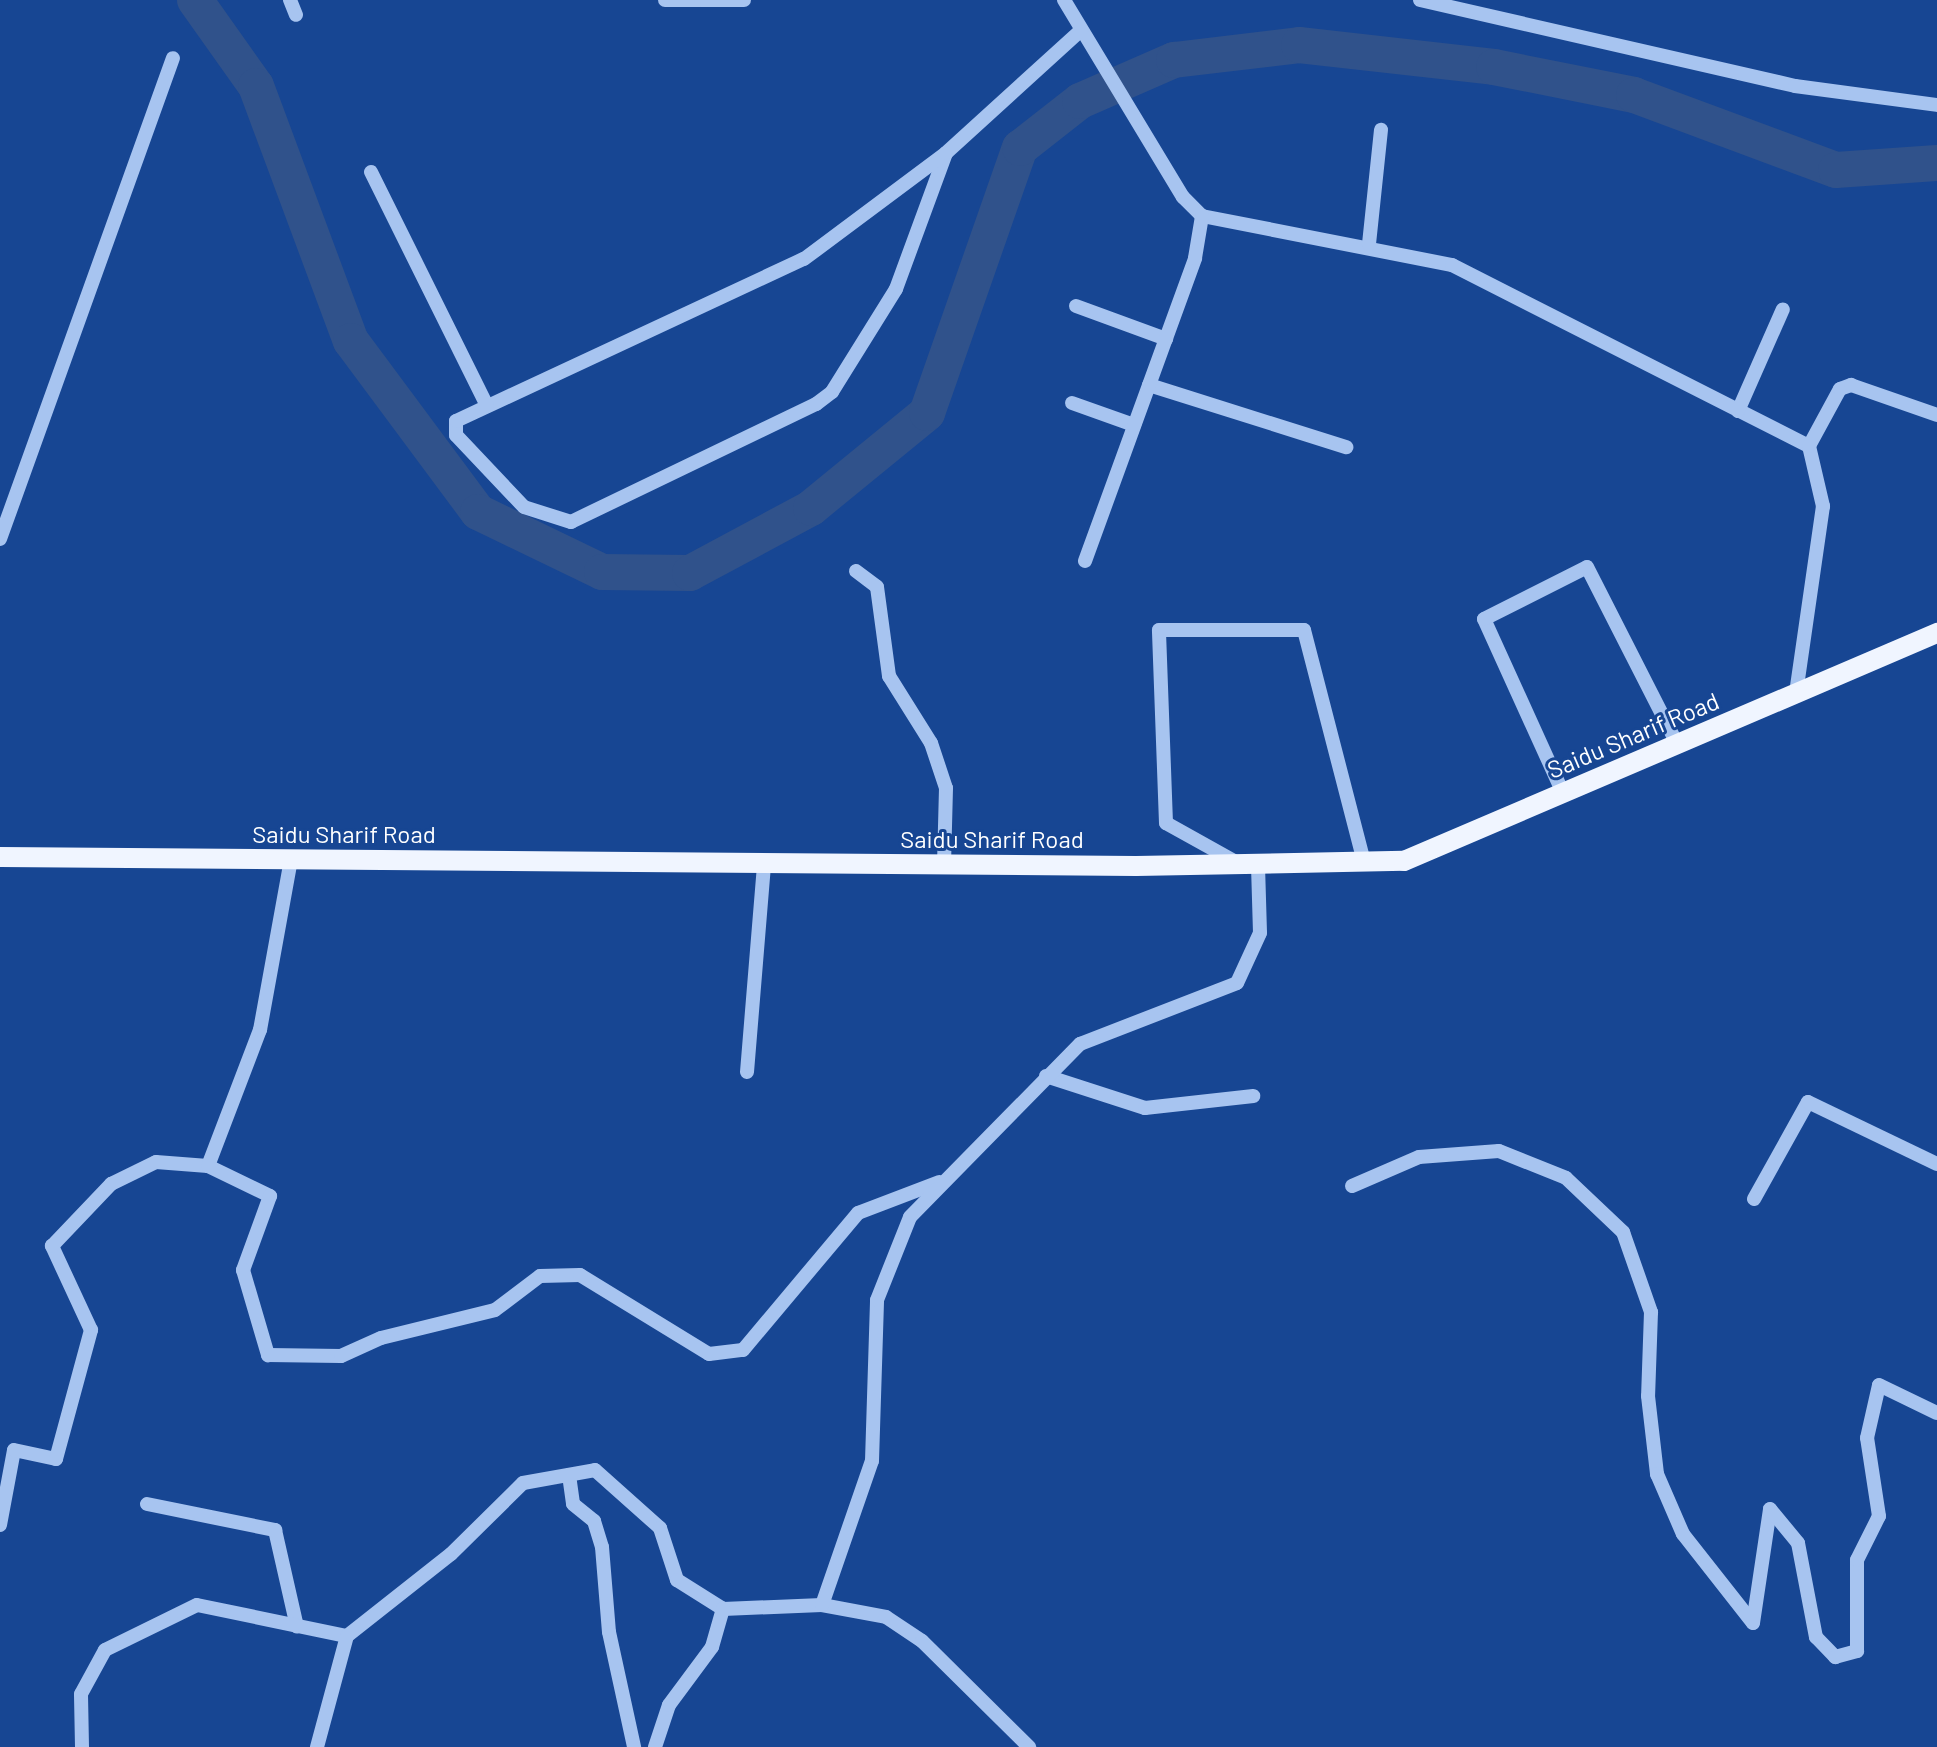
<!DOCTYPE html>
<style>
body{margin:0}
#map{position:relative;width:1937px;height:1747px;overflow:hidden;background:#174693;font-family:Barlow,sans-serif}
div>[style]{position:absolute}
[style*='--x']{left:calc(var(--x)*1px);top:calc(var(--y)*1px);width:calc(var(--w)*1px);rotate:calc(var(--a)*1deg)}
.river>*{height:36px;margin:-18px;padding:0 18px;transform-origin:18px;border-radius:18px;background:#30528b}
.minor>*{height:14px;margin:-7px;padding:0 7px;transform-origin:7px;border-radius:7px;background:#a7c4f0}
.major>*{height:20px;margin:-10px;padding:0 10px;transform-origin:10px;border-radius:10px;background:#f0f5ff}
span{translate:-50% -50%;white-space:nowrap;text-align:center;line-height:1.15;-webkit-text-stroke:6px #174693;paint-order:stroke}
.street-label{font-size:24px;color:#fff}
</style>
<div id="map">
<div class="river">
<i style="--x:195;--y:0;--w:105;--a:54.7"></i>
<i style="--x:256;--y:86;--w:272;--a:69.6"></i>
<i style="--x:351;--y:341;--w:213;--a:53.4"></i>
<i style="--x:478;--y:512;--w:138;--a:25.8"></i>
<i style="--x:602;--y:572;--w:88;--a:0.7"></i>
<i style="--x:690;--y:573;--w:137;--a:-28.2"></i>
<i style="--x:811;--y:508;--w:150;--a:-39.3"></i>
<i style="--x:927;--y:413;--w:281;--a:-70.7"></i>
<i style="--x:1020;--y:148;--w:76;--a:-38.1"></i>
<i style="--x:1080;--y:101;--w:103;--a:-23.6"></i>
<i style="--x:1174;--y:60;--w:126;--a:-6.8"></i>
<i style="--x:1299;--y:45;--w:196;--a:6.4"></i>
<i style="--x:1494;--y:67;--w:143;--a:11.3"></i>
<i style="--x:1634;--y:95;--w:215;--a:20.4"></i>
<i style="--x:1836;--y:170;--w:101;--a:-4"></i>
</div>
<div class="minor">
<i style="--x:290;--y:0;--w:16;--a:68"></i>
<i style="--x:665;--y:0;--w:35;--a:0"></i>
<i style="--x:701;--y:0;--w:43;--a:0"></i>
<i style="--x:1064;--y:0;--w:230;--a:58.9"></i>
<i style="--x:1183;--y:197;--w:27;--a:45"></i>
<i style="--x:1202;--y:216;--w:255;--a:11.1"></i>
<i style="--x:1452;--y:265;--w:400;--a:26.9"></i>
<i style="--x:1809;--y:446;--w:62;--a:76.9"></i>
<i style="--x:1823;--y:506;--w:189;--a:98.2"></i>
<i style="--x:1420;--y:0;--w:385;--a:12.9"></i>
<i style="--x:1795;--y:86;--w:143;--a:7.6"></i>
<i style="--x:946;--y:153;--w:145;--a:110.2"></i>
<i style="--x:896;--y:289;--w:121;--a:121.9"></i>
<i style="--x:832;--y:392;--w:20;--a:143"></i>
<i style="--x:816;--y:404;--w:272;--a:154.3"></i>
<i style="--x:571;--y:522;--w:49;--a:-162.3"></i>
<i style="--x:524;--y:507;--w:99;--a:-133.4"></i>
<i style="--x:456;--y:435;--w:14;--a:-90"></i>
<i style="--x:456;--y:421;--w:384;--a:-25"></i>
<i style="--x:804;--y:259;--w:177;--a:-36.7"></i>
<i style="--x:946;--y:153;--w:183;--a:-42.3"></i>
<i style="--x:371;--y:172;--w:261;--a:63.6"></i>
<i style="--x:1369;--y:244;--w:115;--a:-84"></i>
<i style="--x:1076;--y:306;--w:96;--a:20.1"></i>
<i style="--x:1149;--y:385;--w:207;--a:17.5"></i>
<i style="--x:1072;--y:403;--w:66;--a:19.5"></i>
<i style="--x:1738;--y:411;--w:111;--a:-66.2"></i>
<i style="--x:1809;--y:446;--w:65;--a:-61.5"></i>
<i style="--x:1840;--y:389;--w:12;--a:-20"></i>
<i style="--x:1851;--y:385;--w:91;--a:19.2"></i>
<i style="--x:0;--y:539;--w:511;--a:-70.22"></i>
<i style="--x:1085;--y:561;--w:322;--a:-70"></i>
<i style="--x:1195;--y:258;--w:43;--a:-80.5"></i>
<i style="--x:856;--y:571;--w:26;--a:37"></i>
<i style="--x:877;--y:587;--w:90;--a:82.3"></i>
<i style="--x:889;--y:676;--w:79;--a:57.9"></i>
<i style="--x:931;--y:743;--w:47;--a:71.6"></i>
<i style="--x:946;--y:788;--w:77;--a:91.5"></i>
<i style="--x:1563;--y:793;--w:191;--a:-114.4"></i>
<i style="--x:1484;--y:619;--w:115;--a:-26.8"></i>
<i style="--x:1587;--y:567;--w:199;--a:63"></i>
<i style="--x:1236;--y:862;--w:80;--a:-150.9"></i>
<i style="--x:1166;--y:823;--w:193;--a:-92.1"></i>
<i style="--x:1159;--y:630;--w:145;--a:0"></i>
<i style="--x:1304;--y:630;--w:240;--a:75.5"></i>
<i style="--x:747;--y:1072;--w:210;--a:-85.3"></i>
<i style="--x:1046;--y:1076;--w:104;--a:17.9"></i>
<i style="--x:1145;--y:1108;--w:109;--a:-6.3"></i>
<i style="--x:208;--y:1166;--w:69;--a:25.8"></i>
<i style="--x:270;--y:1196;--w:79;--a:110"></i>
<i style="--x:243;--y:1270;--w:89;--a:73.6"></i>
<i style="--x:268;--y:1355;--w:73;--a:0.8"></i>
<i style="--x:341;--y:1356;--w:44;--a:-24.2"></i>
<i style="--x:381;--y:1338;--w:117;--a:-13.8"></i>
<i style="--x:495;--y:1310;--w:56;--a:-37.1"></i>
<i style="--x:540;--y:1276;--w:40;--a:-1.4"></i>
<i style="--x:580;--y:1275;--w:151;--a:31.5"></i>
<i style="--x:709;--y:1354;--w:34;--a:-7"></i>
<i style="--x:743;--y:1350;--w:179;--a:-50"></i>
<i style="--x:858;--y:1213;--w:87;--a:-20.9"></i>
<i style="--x:1352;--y:1186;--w:73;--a:-23.4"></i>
<i style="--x:1419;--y:1157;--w:80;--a:-4.3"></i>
<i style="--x:1499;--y:1151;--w:72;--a:21.9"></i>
<i style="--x:1566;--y:1178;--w:79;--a:43.5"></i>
<i style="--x:1623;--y:1232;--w:85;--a:70.7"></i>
<i style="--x:1651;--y:1312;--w:84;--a:92"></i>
<i style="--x:1648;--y:1396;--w:79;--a:83.4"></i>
<i style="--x:1657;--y:1474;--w:65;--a:66.6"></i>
<i style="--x:1683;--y:1534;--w:113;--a:51.8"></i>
<i style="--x:1753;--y:1623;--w:115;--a:-81.5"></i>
<i style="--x:1770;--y:1509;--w:44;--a:50.5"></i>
<i style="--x:1798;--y:1543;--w:96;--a:79.2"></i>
<i style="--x:1816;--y:1637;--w:28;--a:46"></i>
<i style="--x:1835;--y:1657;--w:23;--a:-15"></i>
<i style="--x:1857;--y:1651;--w:91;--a:-90"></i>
<i style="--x:1857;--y:1560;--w:49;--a:-63.4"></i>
<i style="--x:1879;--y:1516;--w:79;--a:-98.7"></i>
<i style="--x:1867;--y:1438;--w:54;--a:-77.2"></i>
<i style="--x:1879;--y:1385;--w:64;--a:25.8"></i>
<i style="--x:1754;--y:1199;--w:111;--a:-60.9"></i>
<i style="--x:1808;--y:1102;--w:143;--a:25.7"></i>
<i style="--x:569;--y:1475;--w:29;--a:82"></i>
<i style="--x:573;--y:1504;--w:27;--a:39"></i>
<i style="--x:594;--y:1521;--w:27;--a:73"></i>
<i style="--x:602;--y:1547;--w:85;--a:85.3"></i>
<i style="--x:609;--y:1632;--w:118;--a:77.7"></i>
<i style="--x:147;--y:1504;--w:131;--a:11.5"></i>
<i style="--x:275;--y:1530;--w:99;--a:77.2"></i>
<i style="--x:0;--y:1525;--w:76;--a:-79.4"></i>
<i style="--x:14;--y:1450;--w:43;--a:12.1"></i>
<i style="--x:56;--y:1459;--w:134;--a:-74.8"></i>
<i style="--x:91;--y:1330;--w:93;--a:-114.9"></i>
<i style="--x:52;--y:1246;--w:86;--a:-46.4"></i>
<i style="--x:111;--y:1184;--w:50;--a:-26.1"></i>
<i style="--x:156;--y:1162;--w:52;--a:4.4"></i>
<i style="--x:208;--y:1166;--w:146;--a:-69.1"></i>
<i style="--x:260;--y:1030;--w:173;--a:-79.7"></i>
<i style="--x:822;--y:1605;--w:65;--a:10.6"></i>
<i style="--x:886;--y:1617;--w:43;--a:33.7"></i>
<i style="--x:922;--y:1641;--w:151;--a:44.7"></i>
<i style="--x:82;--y:1747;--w:53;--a:-91.1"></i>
<i style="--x:81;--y:1694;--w:50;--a:-61.4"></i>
<i style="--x:105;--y:1650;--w:102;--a:-26.1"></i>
<i style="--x:197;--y:1605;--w:153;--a:11.7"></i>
<i style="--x:347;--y:1636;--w:132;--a:-38.3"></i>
<i style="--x:451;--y:1554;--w:101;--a:-44.6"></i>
<i style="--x:523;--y:1483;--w:73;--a:-10.2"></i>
<i style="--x:595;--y:1470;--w:87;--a:41.7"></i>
<i style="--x:660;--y:1528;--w:55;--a:71.9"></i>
<i style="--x:677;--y:1580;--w:54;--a:32.2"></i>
<i style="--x:723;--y:1609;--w:99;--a:-2.3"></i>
<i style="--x:822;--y:1605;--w:152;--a:-70.9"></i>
<i style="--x:872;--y:1461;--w:161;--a:-88.2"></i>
<i style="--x:877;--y:1300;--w:89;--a:-68.3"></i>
<i style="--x:910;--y:1217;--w:243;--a:-45.5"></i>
<i style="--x:1080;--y:1044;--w:168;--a:-21.2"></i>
<i style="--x:1237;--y:983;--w:55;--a:-65.3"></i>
<i style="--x:1260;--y:933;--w:69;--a:-91.7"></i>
<i style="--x:317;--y:1747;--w:115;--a:-74.9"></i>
<i style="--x:655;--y:1747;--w:44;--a:-71.6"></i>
<i style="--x:669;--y:1705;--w:72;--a:-53.4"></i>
<i style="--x:712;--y:1647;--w:40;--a:-74"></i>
</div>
<div class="major">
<i style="--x:0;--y:857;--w:1136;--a:0.45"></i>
<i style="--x:1136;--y:866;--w:268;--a:-1.1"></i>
<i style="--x:1404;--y:861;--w:580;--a:-23.16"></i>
</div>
<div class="street-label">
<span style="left:1633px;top:735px;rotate:-23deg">Saidu Sharif Road</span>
<span style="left:344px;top:834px">Saidu Sharif Road</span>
<span style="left:992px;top:839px">Saidu Sharif Road</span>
</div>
</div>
